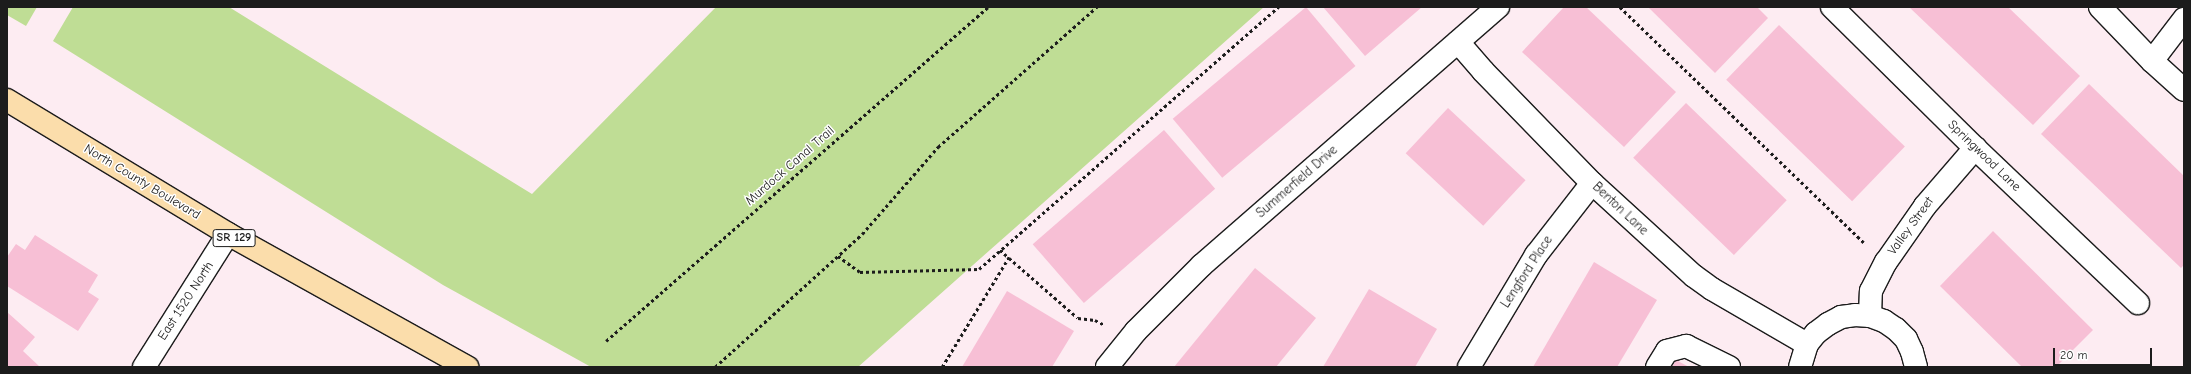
<!DOCTYPE html>
<style>
body{margin:0}
#map{position:relative;width:2191px;height:374px;overflow:hidden;background:#fdecf2;font-family:"Comic Neue",sans-serif}
div>[style]{position:absolute}
[style*='--x']{left:calc(var(--x)*1px);top:calc(var(--y)*1px);width:calc(var(--w)*1px);rotate:calc(var(--a)*1deg)}
.green>*{inset:0;background:#bfdd95}
.building>*{inset:0;background:#f7bfd5;transform-origin:0 0}
.path>*{height:2.5px;margin-top:-1.25px;transform-origin:0;background:repeating-linear-gradient(90deg,#1c1c1c 0 3px,transparent 0 6px)}
.roads{filter:drop-shadow(1px 0 #1c1c1c) drop-shadow(-1px 0 #1c1c1c) drop-shadow(0 1px #1c1c1c) drop-shadow(0 -1px #1c1c1c)}
.minor>*{height:22px;margin:-11px;padding:0 11px;transform-origin:11px;border-radius:11px;background:#fff}
.major>*{height:22px;margin:-11px;padding:0 11px;transform-origin:11px;border-radius:11px;background:#fbddab}
span{translate:-50% -50%;white-space:nowrap;text-align:center;line-height:1.15;-webkit-text-stroke:3px #fff;paint-order:stroke}
.shield-label span{padding:1px 3px;background:#fff;border:1px solid;border-radius:3px;-webkit-text-stroke-width:0}
.shield-label{font-size:12px;color:#1c1c1c;font-weight:700}
.street-label{font-size:13px;color:#1c1c1c}
.frame{position:absolute;inset:0;border:8px solid #1c1c1c;pointer-events:none}
.scale{position:absolute;left:2053px;top:348px;width:99px;height:18px;box-sizing:border-box;border:2px solid #1c1c1c;border-top:0;padding-left:5px;font-size:12px;line-height:14px;white-space:nowrap;color:#1c1c1c;-webkit-text-stroke:3px #fff;paint-order:stroke}
</style>
<div id="map">
<div class="green">
<i style="clip-path:polygon(7px 7px,37px 7px,26px 26px,7px 15px)"></i>
<i style="clip-path:polygon(73px 7px,229px 7px,532px 194px,716px 7px,1264px 7px,858px 367px,591px 367px,443px 285px,53px 41px)"></i>
</div>
<div class="building">
<i style="left:1306px;top:7px;width:77px;height:174px;rotate:50deg"></i>
<i style="clip-path:polygon(1323px 7px,1422px 7px,1365px 56px)"></i>
<i style="clip-path:polygon(1564px 7px,1586px 7px,1676px 92px,1624px 147px,1522px 52px)"></i>
<i style="clip-path:polygon(1648px 7px,1757px 7px,1768px 18px,1715px 73px)"></i>
<i style="clip-path:polygon(1909px 7px,2008px 7px,2080px 76px,2033px 125px)"></i>
<i style="left:1779px;top:25px;width:175px;height:76px;rotate:44deg"></i>
<i style="clip-path:polygon(2089px 84px,2184px 176px,2184px 265px,2181px 268px,2041px 134px)"></i>
<i style="left:1686px;top:103px;width:140px;height:76px;rotate:44deg"></i>
<i style="left:1448px;top:108px;width:106px;height:62px;rotate:43deg"></i>
<i style="left:1164px;top:130px;width:78px;height:174px;rotate:49deg"></i>
<i style="clip-path:polygon(1993px 231px,2093px 330px,2056px 367px,2022px 367px,1940px 286px)"></i>
<i style="clip-path:polygon(35px 235px,98px 275px,88px 292px,99px 299px,78px 331px,7px 286px,7px 257px,16px 244px,25px 250px)"></i>
<i style="clip-path:polygon(1594px 262px,1657px 300px,1617px 367px,1533px 367px)"></i>
<i style="clip-path:polygon(1255px 268px,1316px 318px,1276px 367px,1174px 367px)"></i>
<i style="clip-path:polygon(1369px 289px,1437px 329px,1415px 367px,1323px 367px)"></i>
<i style="clip-path:polygon(1007px 291px,1074px 331px,1052px 367px,962px 367px)"></i>
<i style="clip-path:polygon(7px 312px,35px 337px,23px 351px,40px 367px,7px 367px)"></i>
<i style="clip-path:polygon(1676px 360px,1689px 367px,1672px 367px)"></i>
</div>
<div class="path">
<i style="--x:1620;--y:7;--w:339;--a:44"></i>
<i style="--x:1000;--y:250;--w:103;--a:41.1"></i>
<i style="--x:1078;--y:318;--w:17;--a:7"></i>
<i style="--x:1095;--y:320;--w:11;--a:27"></i>
<i style="--x:838;--y:256;--w:27;--a:36"></i>
<i style="--x:860;--y:272;--w:119;--a:-1.4"></i>
<i style="--x:979;--y:269;--w:398;--a:-41.2"></i>
<i style="--x:606;--y:341;--w:507;--a:-41.16"></i>
<i style="--x:715;--y:367;--w:198;--a:-42.1"></i>
<i style="--x:862;--y:234;--w:116;--a:-48.9"></i>
<i style="--x:938;--y:147;--w:212;--a:-41.4"></i>
<i style="--x:942;--y:367;--w:129;--a:-58.7"></i>
</div>
<div class="roads">
<div class="minor">
<i style="--x:1832;--y:7;--w:201;--a:44.6"></i>
<i style="--x:1975;--y:148;--w:225;--a:43.6"></i>
<i style="--x:2100;--y:7;--w:75;--a:46.1"></i>
<i style="--x:2152;--y:61;--w:43;--a:42.2"></i>
<i style="--x:1458;--y:42;--w:38;--a:49"></i>
<i style="--x:1483;--y:71;--w:156;--a:45.8"></i>
<i style="--x:1592;--y:183;--w:138;--a:42.4"></i>
<i style="--x:1694;--y:276;--w:22;--a:36"></i>
<i style="--x:1712;--y:289;--w:110;--a:30.1"></i>
<i style="--x:2152;--y:61;--w:53;--a:-52.7"></i>
<i style="--x:1870;--y:316;--w:25;--a:-88"></i>
<i style="--x:1871;--y:291;--w:33;--a:-63"></i>
<i style="--x:1886;--y:262;--w:68;--a:-55.1"></i>
<i style="--x:1925;--y:206;--w:77;--a:-49.2"></i>
<i style="--x:144;--y:367;--w:157;--a:-57.7"></i>
<i style="--x:1107;--y:367;--w:46;--a:-51.1"></i>
<i style="--x:1136;--y:331;--w:93;--a:-45"></i>
<i style="--x:1202;--y:265;--w:393;--a:-41.1"></i>
<i style="--x:1469;--y:367;--w:131;--a:-59.1"></i>
<i style="--x:1536;--y:255;--w:91;--a:-52.1"></i>
<i style="--x:1657;--y:367;--w:19;--a:-58"></i>
<i style="--x:1667;--y:351;--w:20;--a:-15"></i>
<i style="--x:1686;--y:346;--w:48;--a:26"></i>
<i style="--x:1800;--y:367;--w:24;--a:-73"></i>
<i style="--x:1807;--y:344;--w:14;--a:-51"></i>
<i style="--x:1816;--y:333;--w:15;--a:-37"></i>
<i style="--x:1828;--y:324;--w:15;--a:-28"></i>
<i style="--x:1841;--y:317;--w:14;--a:-8"></i>
<i style="--x:1855;--y:315;--w:15;--a:4"></i>
<i style="--x:1870;--y:316;--w:15;--a:20"></i>
<i style="--x:1884;--y:321;--w:14;--a:34"></i>
<i style="--x:1896;--y:329;--w:14;--a:45"></i>
<i style="--x:1906;--y:339;--w:14;--a:65"></i>
<i style="--x:1912;--y:352;--w:16;--a:75"></i>
</div>
<div class="major">
<i style="--x:7;--y:100;--w:258;--a:31.2"></i>
<i style="--x:228;--y:234;--w:274;--a:29.1"></i>
</div>
</div>
<div class="shield-label">
<span style="left:234px;top:238px">SR 129</span>
</div>
<div class="street-label">
<span style="left:1984px;top:156px;rotate:44deg">Springwood Lane</span>
<span style="left:790px;top:166px;rotate:-41deg">Murdock Canal Trail</span>
<span style="left:142px;top:182px;rotate:31deg">North County Boulevard</span>
<span style="left:1297px;top:182px;rotate:-41deg">Summerfield Drive</span>
<span style="left:1620px;top:209px;rotate:43deg">Benton Lane</span>
<span style="left:1911px;top:226px;rotate:-54deg">Valley Street</span>
<span style="left:1527px;top:272px;rotate:-57deg">Lengford Place</span>
<span style="left:186px;top:301px;rotate:-57deg">East 1520 North</span>
</div>
<div class="frame"></div>
<div class="scale">20 m</div>
</div>
